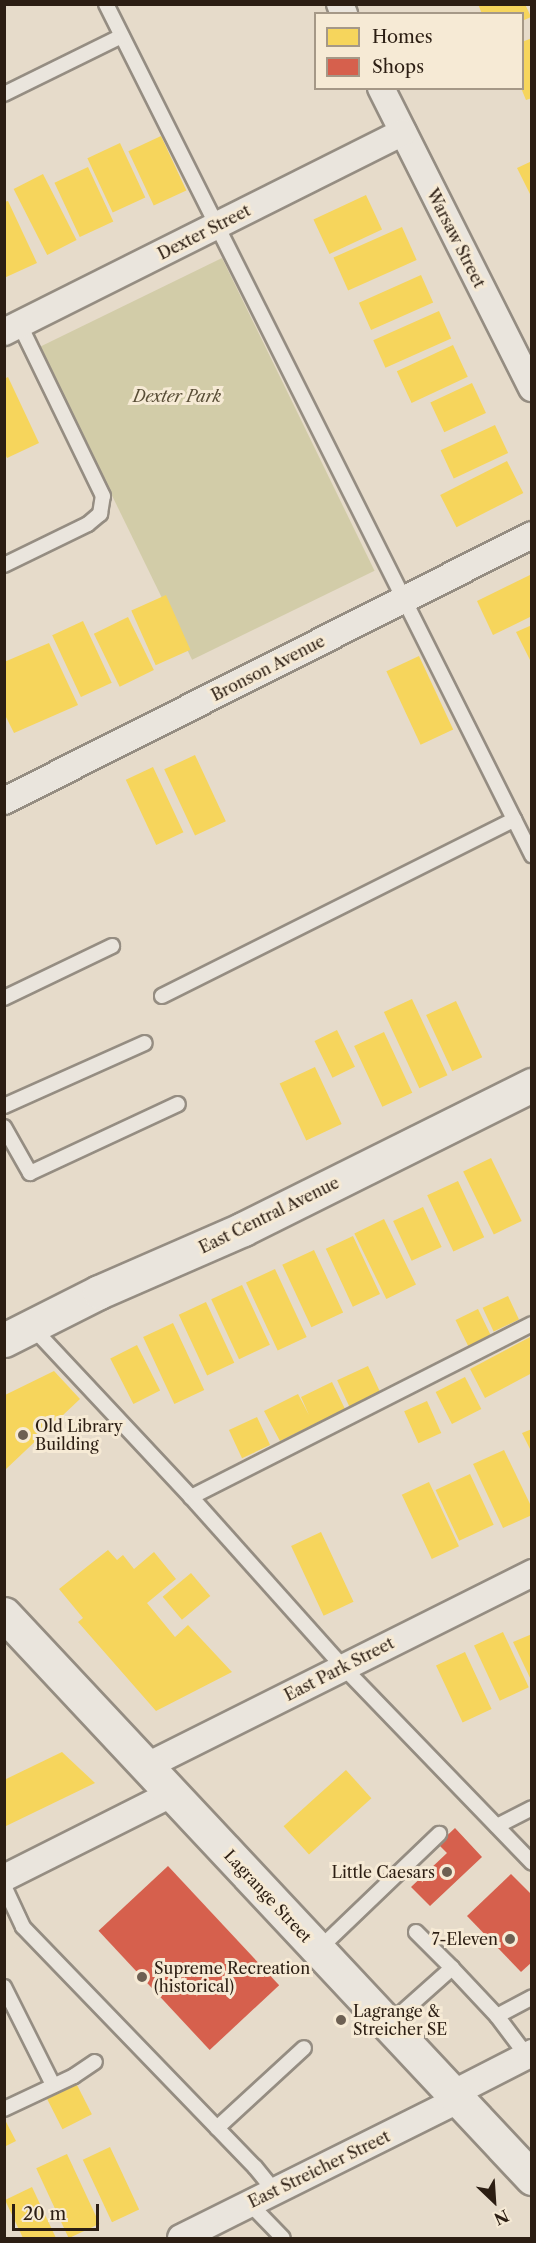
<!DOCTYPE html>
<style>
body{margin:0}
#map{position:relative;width:536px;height:2243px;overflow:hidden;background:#e6dbca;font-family:"Libre Caslon Text",serif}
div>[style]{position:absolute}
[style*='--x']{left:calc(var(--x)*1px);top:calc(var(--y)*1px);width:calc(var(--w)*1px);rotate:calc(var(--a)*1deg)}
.green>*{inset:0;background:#d2cca8;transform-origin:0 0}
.homes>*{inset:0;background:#f6d55c;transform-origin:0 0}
.shops>*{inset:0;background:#d6604d;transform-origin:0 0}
.roads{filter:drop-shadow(2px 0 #958d82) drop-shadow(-2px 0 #958d82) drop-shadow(0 2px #958d82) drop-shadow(0 -2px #958d82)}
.service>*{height:14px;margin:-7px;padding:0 7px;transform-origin:7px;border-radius:7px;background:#eae5dd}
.minor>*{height:26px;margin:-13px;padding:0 13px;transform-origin:13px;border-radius:13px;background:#eae5dd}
.tertiary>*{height:33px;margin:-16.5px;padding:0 16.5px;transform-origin:16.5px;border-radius:16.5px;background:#eae5dd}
.secondary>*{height:33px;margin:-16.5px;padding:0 16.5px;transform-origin:16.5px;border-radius:16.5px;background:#eae5dd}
.dots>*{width:16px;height:16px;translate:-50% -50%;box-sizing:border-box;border:3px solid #f6ead5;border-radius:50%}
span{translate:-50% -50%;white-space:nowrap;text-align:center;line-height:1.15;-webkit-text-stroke:6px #f6ead5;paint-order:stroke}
.street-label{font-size:16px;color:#2c1e13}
.park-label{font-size:16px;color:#594e37;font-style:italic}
.poi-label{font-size:16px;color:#2c1e13}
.left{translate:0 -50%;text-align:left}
.right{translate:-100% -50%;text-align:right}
.frame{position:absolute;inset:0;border:6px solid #2c1e13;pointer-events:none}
.legend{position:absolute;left:314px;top:12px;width:210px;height:78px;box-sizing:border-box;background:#f6ead5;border:2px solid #a59887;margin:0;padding:8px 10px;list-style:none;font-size:18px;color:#2c1e13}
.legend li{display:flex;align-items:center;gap:12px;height:30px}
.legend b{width:30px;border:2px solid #a59887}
.north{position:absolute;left:464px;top:2171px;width:60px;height:60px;-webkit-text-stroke:4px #f6ead5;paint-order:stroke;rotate:155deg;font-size:16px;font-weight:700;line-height:24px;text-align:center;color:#2c1e13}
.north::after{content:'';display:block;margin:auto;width:21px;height:27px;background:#2c1e13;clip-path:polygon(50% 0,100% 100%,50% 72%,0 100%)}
.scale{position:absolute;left:12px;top:2204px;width:87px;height:27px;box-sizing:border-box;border:3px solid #2c1e13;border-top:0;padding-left:8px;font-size:18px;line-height:21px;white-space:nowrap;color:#2c1e13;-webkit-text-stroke:4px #f6ead5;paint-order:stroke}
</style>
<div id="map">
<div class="green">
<i style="left:222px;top:258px;width:348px;height:203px;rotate:64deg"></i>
</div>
<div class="homes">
<i style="clip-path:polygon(478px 4px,525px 4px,531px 17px,522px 21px,522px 14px,482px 14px)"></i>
<i style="clip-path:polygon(532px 38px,532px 98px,526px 100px,521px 88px,522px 42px)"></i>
<i style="left:161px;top:136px;width:60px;height:36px;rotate:65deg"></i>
<i style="left:120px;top:143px;width:60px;height:36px;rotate:65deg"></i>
<i style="clip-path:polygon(532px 161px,532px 198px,517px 168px)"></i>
<i style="left:88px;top:167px;width:60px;height:37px;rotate:65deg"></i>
<i style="left:43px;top:174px;width:74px;height:33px;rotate:63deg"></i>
<i style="left:366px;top:195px;width:38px;height:58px;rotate:65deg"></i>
<i style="clip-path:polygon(8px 201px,37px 263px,4px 278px,4px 202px)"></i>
<i style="left:402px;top:227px;width:36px;height:75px;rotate:66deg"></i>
<i style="left:421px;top:275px;width:30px;height:68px;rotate:66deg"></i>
<i style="left:439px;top:311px;width:30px;height:72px;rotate:66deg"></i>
<i style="left:453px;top:345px;width:35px;height:62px;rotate:65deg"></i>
<i style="clip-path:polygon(8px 377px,39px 443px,7px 458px,4px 452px,4px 379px)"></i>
<i style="left:472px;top:383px;width:33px;height:46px;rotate:65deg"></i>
<i style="left:495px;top:425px;width:31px;height:60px;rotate:65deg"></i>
<i style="left:507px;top:461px;width:36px;height:75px;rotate:63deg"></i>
<i style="clip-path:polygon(532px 574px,532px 616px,493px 635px,477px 601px)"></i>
<i style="left:166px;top:595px;width:60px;height:38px;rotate:66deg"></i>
<i style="left:128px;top:617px;width:59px;height:38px;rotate:64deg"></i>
<i style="left:83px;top:621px;width:68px;height:34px;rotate:65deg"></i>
<i style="clip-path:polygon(532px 625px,532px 664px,516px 632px)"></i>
<i style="clip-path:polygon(49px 643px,78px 705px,14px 733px,4px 713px,4px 662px)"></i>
<i style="left:419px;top:656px;width:81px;height:36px;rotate:65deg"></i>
<i style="left:195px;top:755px;width:73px;height:34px;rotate:65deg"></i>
<i style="left:153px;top:767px;width:72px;height:30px;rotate:65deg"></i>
<i style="left:412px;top:999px;width:84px;height:31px;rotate:65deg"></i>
<i style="left:456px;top:1001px;width:62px;height:33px;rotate:65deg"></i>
<i style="left:337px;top:1030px;width:41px;height:25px;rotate:64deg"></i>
<i style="left:384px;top:1032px;width:67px;height:33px;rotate:65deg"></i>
<i style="left:315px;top:1067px;width:63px;height:39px;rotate:65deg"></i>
<i style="left:491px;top:1158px;width:70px;height:31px;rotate:64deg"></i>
<i style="left:458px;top:1181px;width:62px;height:34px;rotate:65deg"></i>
<i style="left:423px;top:1207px;width:44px;height:33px;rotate:65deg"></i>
<i style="left:384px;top:1219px;width:73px;height:33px;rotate:64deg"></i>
<i style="left:353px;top:1236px;width:64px;height:30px;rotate:65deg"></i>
<i style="left:314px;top:1250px;width:69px;height:35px;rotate:65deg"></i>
<i style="left:275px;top:1269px;width:75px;height:32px;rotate:65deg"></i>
<i style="left:242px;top:1285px;width:66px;height:34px;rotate:65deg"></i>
<i style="left:508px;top:1296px;width:26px;height:28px;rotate:65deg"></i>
<i style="left:206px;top:1302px;width:67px;height:30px;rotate:65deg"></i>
<i style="left:478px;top:1309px;width:30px;height:25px;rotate:64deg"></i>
<i style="left:173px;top:1323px;width:74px;height:33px;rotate:65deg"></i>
<i style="clip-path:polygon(532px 1336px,532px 1373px,485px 1398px,470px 1369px)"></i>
<i style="left:137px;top:1345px;width:51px;height:30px;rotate:63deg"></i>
<i style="left:368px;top:1366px;width:29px;height:34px;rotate:65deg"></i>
<i style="clip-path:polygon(54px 1371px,80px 1399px,5px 1470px,5px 1395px)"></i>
<i style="left:465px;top:1377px;width:36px;height:33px;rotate:63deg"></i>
<i style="clip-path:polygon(332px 1382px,345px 1409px,280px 1441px,264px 1411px,298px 1394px,309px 1415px,301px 1397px)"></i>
<i style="left:427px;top:1401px;width:35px;height:25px;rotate:66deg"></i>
<i style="left:257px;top:1417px;width:31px;height:31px;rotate:65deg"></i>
<i style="clip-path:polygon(532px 1429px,532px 1453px,522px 1433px)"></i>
<i style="clip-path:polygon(504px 1450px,532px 1508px,532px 1515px,503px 1528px,473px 1464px)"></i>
<i style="left:470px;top:1474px;width:56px;height:38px;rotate:65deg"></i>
<i style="left:429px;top:1482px;width:71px;height:30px;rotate:65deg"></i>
<i style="left:321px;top:1532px;width:77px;height:33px;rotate:65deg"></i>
<i style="clip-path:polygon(108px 1550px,117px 1560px,123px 1555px,134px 1569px,154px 1552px,176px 1579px,147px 1603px,175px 1637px,188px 1625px,232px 1672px,156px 1711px,78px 1622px,83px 1618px,59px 1589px)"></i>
<i style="left:191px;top:1573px;width:30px;height:37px;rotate:50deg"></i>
<i style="left:503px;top:1632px;width:61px;height:32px;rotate:65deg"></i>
<i style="clip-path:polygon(532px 1634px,532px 1682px,513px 1642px)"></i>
<i style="left:465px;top:1652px;width:63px;height:32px;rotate:65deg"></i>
<i style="clip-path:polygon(62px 1752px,95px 1783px,4px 1827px,4px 1780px)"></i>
<i style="left:346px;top:1770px;width:38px;height:84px;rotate:48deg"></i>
<i style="left:76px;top:2083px;width:35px;height:33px;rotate:63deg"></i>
<i style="clip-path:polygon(4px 2118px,16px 2141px,4px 2147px)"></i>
<i style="left:110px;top:2147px;width:69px;height:30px;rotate:65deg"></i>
<i style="left:67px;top:2154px;width:77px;height:34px;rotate:65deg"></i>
<i style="clip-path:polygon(32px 2187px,56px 2238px,23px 2238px,5px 2200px)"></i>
</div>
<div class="shops">
<i style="clip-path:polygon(455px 1828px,482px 1857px,430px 1906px,411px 1887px,447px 1853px,438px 1844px)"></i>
<i style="left:168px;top:1866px;width:163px;height:95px;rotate:47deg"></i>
<i style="clip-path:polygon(511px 1874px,532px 1895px,532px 1962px,521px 1972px,467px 1916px)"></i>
</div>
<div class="roads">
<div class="service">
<i style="--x:106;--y:4;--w:952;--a:63.41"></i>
<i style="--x:4;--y:94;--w:131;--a:-26.2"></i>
<i style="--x:4;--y:565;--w:93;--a:-26"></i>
<i style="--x:88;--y:524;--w:16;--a:-40"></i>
<i style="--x:100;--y:514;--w:18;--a:-81"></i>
<i style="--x:103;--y:496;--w:190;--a:-115.9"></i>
<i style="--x:162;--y:996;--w:394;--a:-26.6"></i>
<i style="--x:4;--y:998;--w:120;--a:-25.7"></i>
<i style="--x:4;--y:1106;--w:154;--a:-24.1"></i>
<i style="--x:4;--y:1127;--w:53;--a:60.5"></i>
<i style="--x:30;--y:1173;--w:163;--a:-25"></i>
<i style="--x:32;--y:1327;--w:233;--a:46.9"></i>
<i style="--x:191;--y:1497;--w:228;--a:48.2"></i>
<i style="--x:343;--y:1667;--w:272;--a:46"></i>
<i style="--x:191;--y:1497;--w:382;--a:-26.9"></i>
<i style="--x:497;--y:1826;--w:39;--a:-27"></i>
<i style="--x:4;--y:1886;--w:45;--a:65.1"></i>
<i style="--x:23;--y:1927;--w:334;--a:46"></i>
<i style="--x:255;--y:2167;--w:32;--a:51"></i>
<i style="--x:416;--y:1932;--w:51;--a:45"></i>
<i style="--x:318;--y:1950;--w:168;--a:-43.8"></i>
<i style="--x:4;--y:1987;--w:110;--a:63.4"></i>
<i style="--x:497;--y:2016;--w:50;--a:53.1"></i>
<i style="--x:388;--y:2025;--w:86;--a:-41.7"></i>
<i style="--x:452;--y:1968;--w:66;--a:46.8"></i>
<i style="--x:497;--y:2016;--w:40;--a:-28"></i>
<i style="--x:4;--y:2109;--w:77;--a:-25.2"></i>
<i style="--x:74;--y:2076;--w:25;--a:-34"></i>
<i style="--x:217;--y:2128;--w:118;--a:-42.6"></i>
<i style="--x:250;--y:2204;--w:47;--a:45.9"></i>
</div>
<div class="minor">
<i style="--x:340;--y:4;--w:11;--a:68"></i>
<i style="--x:381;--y:88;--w:336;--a:63.3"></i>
<i style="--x:4;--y:332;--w:446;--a:-26.6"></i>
<i style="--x:4;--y:801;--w:591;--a:-26.74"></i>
<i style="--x:147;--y:1766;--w:431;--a:-26.6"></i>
<i style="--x:4;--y:1878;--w:189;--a:-26.7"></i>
<i style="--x:452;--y:2094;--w:90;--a:-27.1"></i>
<i style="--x:181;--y:2238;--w:309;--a:-26.5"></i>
</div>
<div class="tertiary">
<i style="--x:4;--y:1340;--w:106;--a:-26.8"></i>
<i style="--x:99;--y:1292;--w:157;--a:-23.6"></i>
<i style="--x:243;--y:1229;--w:323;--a:-26.5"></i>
</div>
<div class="secondary">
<i style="--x:4;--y:1614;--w:773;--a:46.89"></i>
</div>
</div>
<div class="dots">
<i style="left:23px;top:1435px;background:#6d6053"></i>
<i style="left:447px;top:1872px;background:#6d6053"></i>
<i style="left:510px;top:1939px;background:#6d6053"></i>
<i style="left:142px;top:1977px;background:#6d6053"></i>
<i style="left:341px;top:2020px;background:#6d6053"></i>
</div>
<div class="street-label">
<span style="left:204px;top:232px;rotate:-27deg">Dexter Street</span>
<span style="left:456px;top:238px;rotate:63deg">Warsaw Street</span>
<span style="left:268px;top:668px;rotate:-27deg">Bronson Avenue</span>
<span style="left:269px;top:1215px;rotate:-26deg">East Central Avenue</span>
<span style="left:339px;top:1669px;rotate:-27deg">East Park Street</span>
<span style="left:268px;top:1896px;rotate:47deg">Lagrange Street</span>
<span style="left:319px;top:2169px;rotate:-26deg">East Streicher Street</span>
</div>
<div class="park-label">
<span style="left:177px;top:396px">Dexter Park</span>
</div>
<div class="poi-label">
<span class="left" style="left:35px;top:1435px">Old Library<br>Building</span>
<span class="right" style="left:435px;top:1872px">Little Caesars</span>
<span class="right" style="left:498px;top:1939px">7-Eleven</span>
<span class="left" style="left:154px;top:1977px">Supreme Recreation<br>(historical)</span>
<span class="left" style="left:353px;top:2020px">Lagrange &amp;<br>Streicher SE</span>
</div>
<div class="frame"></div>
<ul class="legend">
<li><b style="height:16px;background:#f6d55c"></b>Homes</li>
<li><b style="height:16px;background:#d6604d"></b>Shops</li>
</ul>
<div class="north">N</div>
<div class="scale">20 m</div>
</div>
